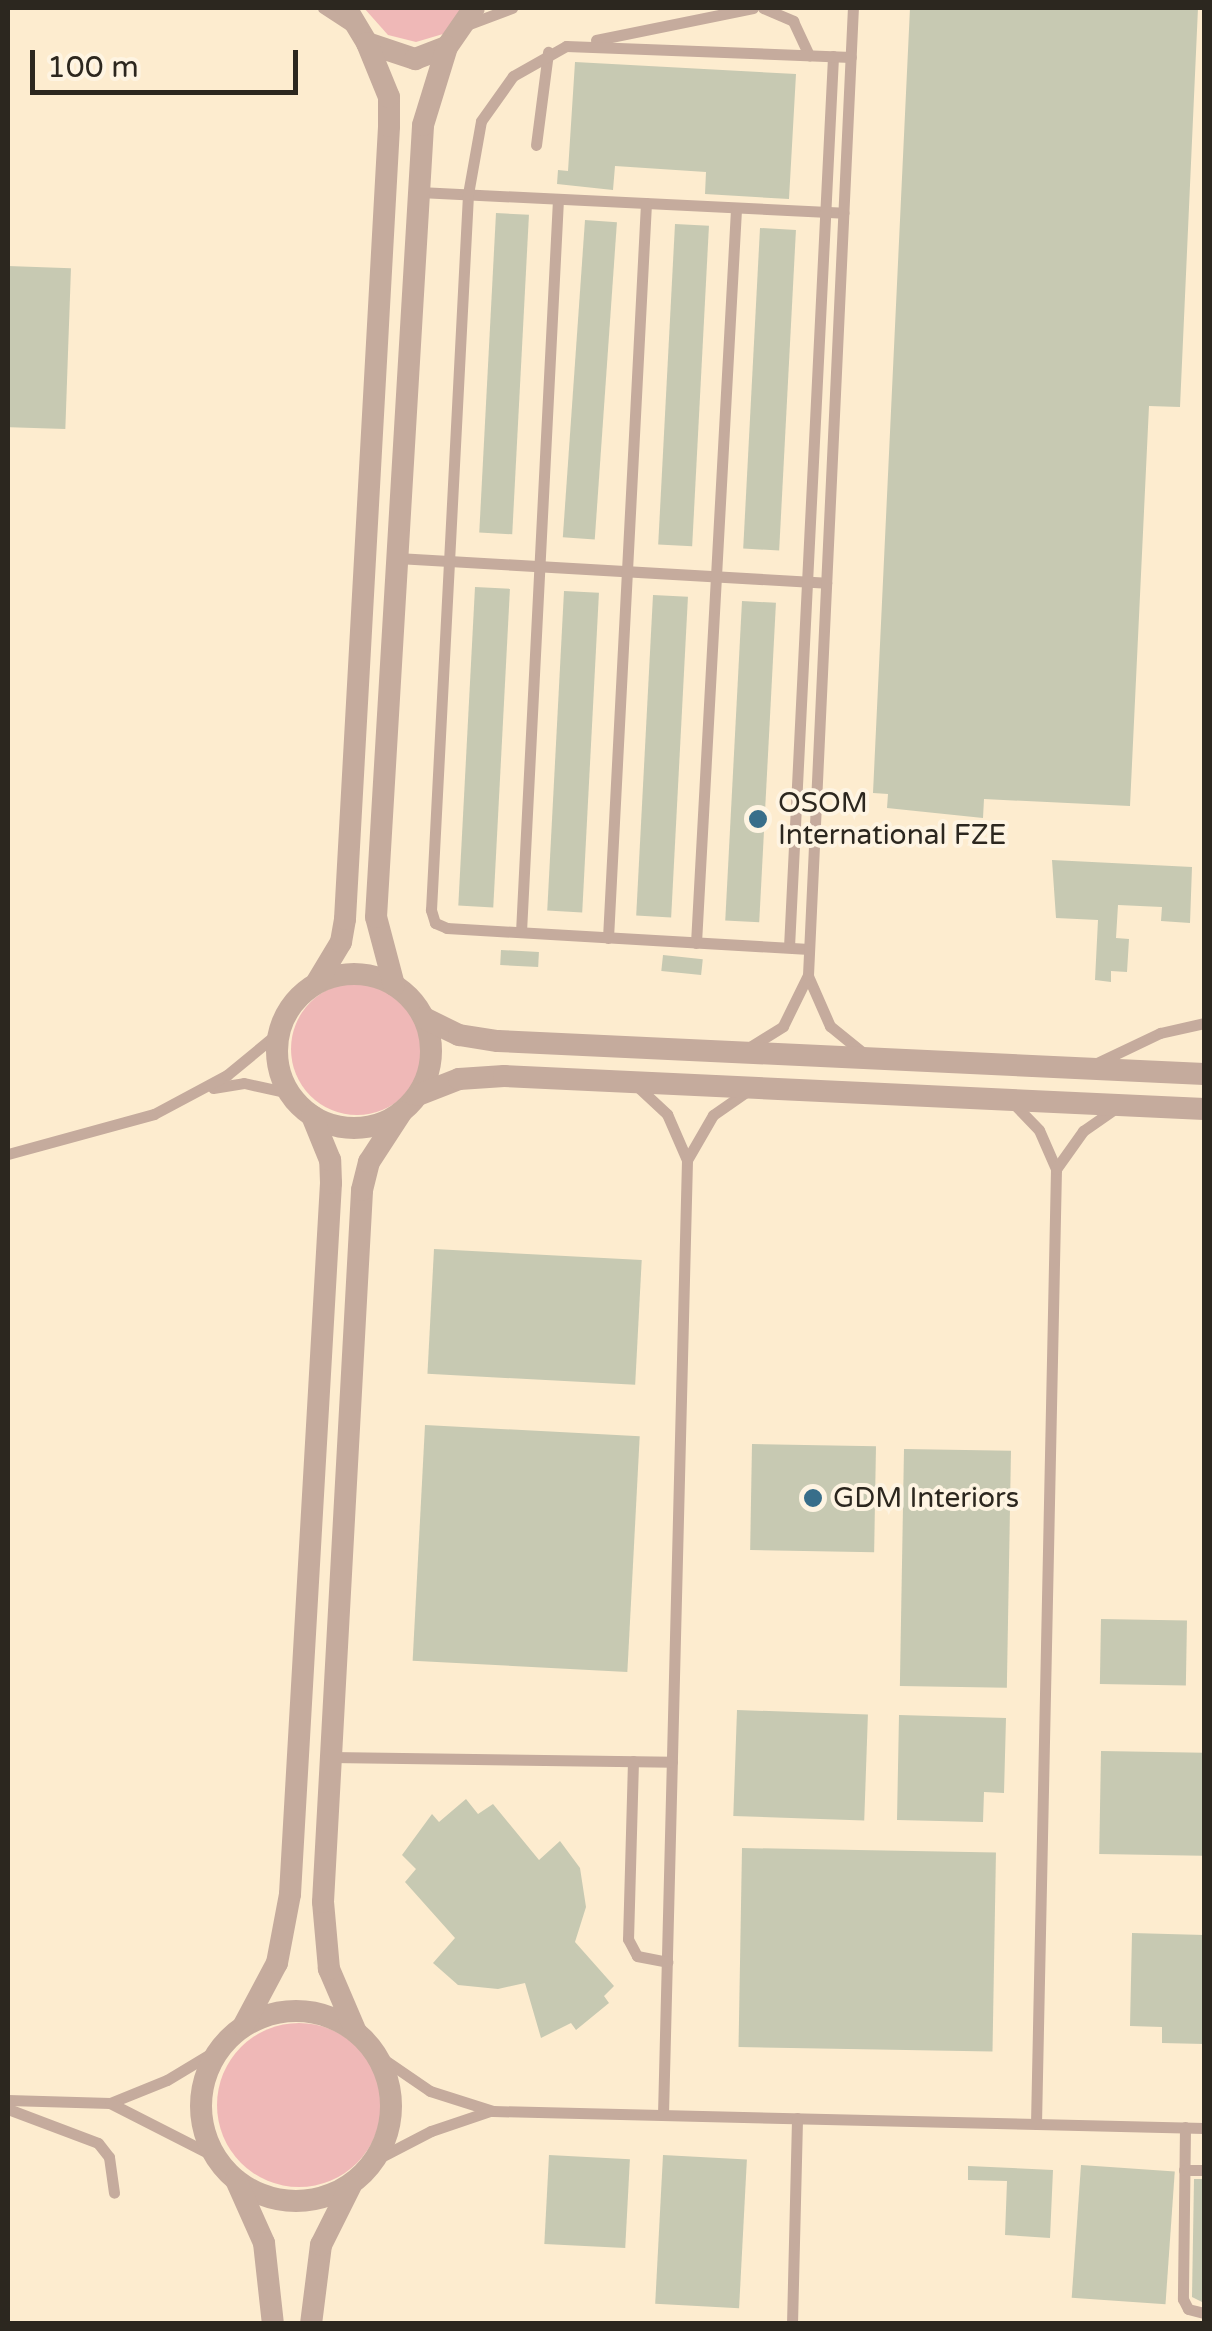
<!DOCTYPE html>
<style>
body{margin:0}
#map{position:relative;width:1212px;height:2331px;overflow:hidden;background:#fef4e2;font-family:"Varela Round",sans-serif}
div>[style]{position:absolute}
[style*='--x']{left:calc(var(--x)*1px);top:calc(var(--y)*1px);width:calc(var(--w)*1px);rotate:calc(var(--a)*1deg)}
.built>*{inset:0;background:#fdeccf;transform-origin:0 0}
.green>*{inset:0;background:#efb8b7}
.round{border-radius:50%}
.building>*{inset:0;background:#c7c9b2;transform-origin:0 0}
.service>*{height:11px;margin:-5.5px;padding:0 5.5px;transform-origin:5.5px;border-radius:5.5px;background:#c5ab9d}
.minor>*{height:22px;margin:-11px;padding:0 11px;transform-origin:11px;border-radius:11px;background:#c5ab9d}
.minor>.ring{margin:-11px;padding:0;box-sizing:content-box;background:none;border:22px solid #c5ab9d;border-radius:50%}
.dots>*{width:28px;height:28px;translate:-50% -50%;box-sizing:border-box;border:5px solid #fef4e2;border-radius:50%}
span{translate:-50% -50%;white-space:nowrap;text-align:center;line-height:1.15;-webkit-text-stroke:8px #fef4e2;paint-order:stroke}
.poi-label{font-size:28px;color:#2c271f}
.left{translate:0 -50%;text-align:left}
.frame{position:absolute;inset:0;border:10px solid #2c271f;pointer-events:none}
.scale{position:absolute;left:30px;top:50px;width:268px;height:45px;box-sizing:border-box;border:5px solid #2c271f;border-top:0;padding-left:12px;font-size:30px;line-height:35px;white-space:nowrap;color:#2c271f;-webkit-text-stroke:8px #fef4e2;paint-order:stroke}
</style>
<div id="map">
<div class="built">
<i style="left:8px;top:8px;width:1196px;height:2316px"></i>
</div>
<div class="green">
<i style="clip-path:polygon(364px 8px,465px 8px,443px 34px,416px 42px,388px 35px)"></i>
<i class="round" style="left:291px;top:983px;width:132px;height:132px"></i>
<i class="round" style="left:217px;top:2023px;width:164px;height:164px"></i>
</div>
<div class="building">
<i style="clip-path:polygon(910px 8px,1198px 8px,1180px 407px,1149px 406px,1130px 806px,984px 799px,983px 818px,887px 808px,888px 794px,873px 793px)"></i>
<i style="clip-path:polygon(575px 62px,796px 74px,789px 199px,705px 194px,706px 172px,615px 166px,613px 190px,557px 184px,558px 170px,568px 171px)"></i>
<i style="left:496px;top:213px;width:33px;height:320px;rotate:3deg"></i>
<i style="left:585px;top:220px;width:32px;height:318px;rotate:4deg"></i>
<i style="left:675px;top:224px;width:34px;height:321px;rotate:3deg"></i>
<i style="left:760px;top:228px;width:36px;height:321px;rotate:3deg"></i>
<i style="left:8px;top:266px;width:63px;height:161px;rotate:2deg"></i>
<i style="left:475px;top:587px;width:35px;height:319px;rotate:3deg"></i>
<i style="left:564px;top:591px;width:35px;height:320px;rotate:3deg"></i>
<i style="left:653px;top:595px;width:35px;height:321px;rotate:3deg"></i>
<i style="left:742px;top:601px;width:34px;height:320px;rotate:3deg"></i>
<i style="clip-path:polygon(1052px 860px,1192px 867px,1190px 923px,1161px 921px,1162px 907px,1118px 905px,1116px 938px,1129px 939px,1127px 972px,1111px 971px,1111px 982px,1095px 980px,1098px 920px,1056px 918px)"></i>
<i style="left:501px;top:950px;width:38px;height:15px;rotate:3deg"></i>
<i style="left:663px;top:955px;width:40px;height:16px;rotate:6deg"></i>
<i style="left:434px;top:1249px;width:208px;height:125px;rotate:3deg"></i>
<i style="left:425px;top:1425px;width:215px;height:236px;rotate:3deg"></i>
<i style="left:752px;top:1444px;width:124px;height:106px;rotate:1deg"></i>
<i style="left:904px;top:1449px;width:107px;height:237px;rotate:1deg"></i>
<i style="left:1101px;top:1619px;width:86px;height:65px;rotate:1deg"></i>
<i style="left:737px;top:1710px;width:131px;height:106px;rotate:2deg"></i>
<i style="clip-path:polygon(899px 1715px,1006px 1718px,1004px 1793px,984px 1792px,983px 1822px,897px 1820px)"></i>
<i style="left:1101px;top:1751px;width:103px;height:103px;rotate:1deg"></i>
<i style="clip-path:polygon(466px 1799px,478px 1814px,493px 1804px,539px 1860px,560px 1841px,580px 1868px,586px 1907px,575px 1942px,614px 1986px,604px 1996px,609px 2003px,576px 2030px,571px 2023px,541px 2038px,525px 1983px,498px 1989px,458px 1985px,433px 1963px,455px 1938px,405px 1882px,416px 1869px,402px 1855px,432px 1814px,439px 1822px)"></i>
<i style="left:742px;top:1848px;width:254px;height:199px;rotate:1deg"></i>
<i style="clip-path:polygon(1132px 1933px,1204px 1935px,1204px 2044px,1162px 2043px,1162px 2027px,1130px 2026px)"></i>
<i style="left:549px;top:2155px;width:81px;height:89px;rotate:3deg"></i>
<i style="left:663px;top:2155px;width:84px;height:149px;rotate:3deg"></i>
<i style="left:1081px;top:2165px;width:94px;height:133px;rotate:4deg"></i>
<i style="clip-path:polygon(968px 2166px,1053px 2170px,1050px 2238px,1005px 2235px,1007px 2181px,968px 2180px)"></i>
<i style="clip-path:polygon(1194px 2179px,1204px 2179px,1204px 2303px,1192px 2297px)"></i>
</div>
<div class="service">
<i style="--x:323;--y:8;--w:31;--a:33"></i>
<i style="--x:763;--y:8;--w:33;--a:23"></i>
<i style="--x:793;--y:21;--w:38;--a:65"></i>
<i style="--x:469;--y:24;--w:46;--a:-20.4"></i>
<i style="--x:596;--y:40;--w:160;--a:-11.5"></i>
<i style="--x:536;--y:145;--w:94;--a:-82.6"></i>
<i style="--x:419;--y:192;--w:425;--a:2.8"></i>
<i style="--x:397;--y:558;--w:430;--a:3.3"></i>
<i style="--x:521;--y:932;--w:734;--a:-87.11"></i>
<i style="--x:608;--y:938;--w:736;--a:-87.04"></i>
<i style="--x:696;--y:943;--w:736;--a:-86.88"></i>
<i style="--x:789;--y:947;--w:892;--a:-87.17"></i>
<i style="--x:809;--y:949;--w:363;--a:-176.7"></i>
<i style="--x:447;--y:928;--w:13;--a:-157"></i>
<i style="--x:435;--y:923;--w:14;--a:-107"></i>
<i style="--x:431;--y:910;--w:717;--a:-87.04"></i>
<i style="--x:468;--y:194;--w:74;--a:-79.9"></i>
<i style="--x:481;--y:121;--w:55;--a:-54.6"></i>
<i style="--x:513;--y:76;--w:61;--a:-29.5"></i>
<i style="--x:566;--y:46;--w:285;--a:2.2"></i>
<i style="--x:808;--y:976;--w:55;--a:66.3"></i>
<i style="--x:830;--y:1026;--w:41;--a:39.1"></i>
<i style="--x:750;--y:1047;--w:39;--a:-32"></i>
<i style="--x:783;--y:1026;--w:57;--a:-63.9"></i>
<i style="--x:808;--y:975;--w:968;--a:-87.34"></i>
<i style="--x:1097;--y:1063;--w:70;--a:-25.5"></i>
<i style="--x:1160;--y:1033;--w:45;--a:-12.8"></i>
<i style="--x:638;--y:1087;--w:40;--a:43"></i>
<i style="--x:667;--y:1114;--w:50;--a:66.5"></i>
<i style="--x:687;--y:1160;--w:955;--a:91.44"></i>
<i style="--x:213;--y:1088;--w:31;--a:-9"></i>
<i style="--x:244;--y:1083;--w:46;--a:12.5"></i>
<i style="--x:1013;--y:1103;--w:37;--a:46"></i>
<i style="--x:1039;--y:1130;--w:43;--a:66.4"></i>
<i style="--x:1056;--y:1169;--w:955;--a:91.2"></i>
<i style="--x:8;--y:1154;--w:151;--a:-15.3"></i>
<i style="--x:154;--y:1114;--w:83;--a:-28.1"></i>
<i style="--x:227;--y:1075;--w:66;--a:-39.5"></i>
<i style="--x:687;--y:1160;--w:52;--a:-60"></i>
<i style="--x:713;--y:1115;--w:39;--a:-35"></i>
<i style="--x:1056;--y:1169;--w:47;--a:-54.6"></i>
<i style="--x:1083;--y:1131;--w:39;--a:-35"></i>
<i style="--x:331;--y:1757;--w:341;--a:0.8"></i>
<i style="--x:633;--y:1761;--w:178;--a:91.6"></i>
<i style="--x:628;--y:1939;--w:19;--a:62"></i>
<i style="--x:637;--y:1956;--w:31;--a:11"></i>
<i style="--x:376;--y:2054;--w:65;--a:34.4"></i>
<i style="--x:430;--y:2091;--w:66;--a:17.6"></i>
<i style="--x:493;--y:2111;--w:711;--a:1.37"></i>
<i style="--x:8;--y:2100;--w:102;--a:1.7"></i>
<i style="--x:110;--y:2103;--w:61;--a:-22"></i>
<i style="--x:167;--y:2080;--w:62;--a:-31.1"></i>
<i style="--x:110;--y:2103;--w:119;--a:27"></i>
<i style="--x:8;--y:2109;--w:96;--a:20.7"></i>
<i style="--x:98;--y:2143;--w:18;--a:52"></i>
<i style="--x:109;--y:2157;--w:36;--a:82"></i>
<i style="--x:1185;--y:2127;--w:172;--a:90.7"></i>
<i style="--x:1183;--y:2299;--w:11;--a:63"></i>
<i style="--x:1188;--y:2309;--w:16;--a:14"></i>
<i style="--x:375;--y:2160;--w:63;--a:-27.4"></i>
<i style="--x:431;--y:2131;--w:62;--a:-18.7"></i>
<i style="--x:1184;--y:2170;--w:20;--a:0"></i>
<i style="--x:792;--y:2324;--w:206;--a:-88.6"></i>
</div>
<div class="minor">
<i style="--x:346;--y:8;--w:41;--a:59"></i>
<i style="--x:367;--y:43;--w:51;--a:18.4"></i>
<i style="--x:415;--y:59;--w:34;--a:-21"></i>
<i style="--x:447;--y:47;--w:47;--a:-55.3"></i>
<i class="ring" style="left:277px;top:974px;width:132px;height:132px"></i>
<i style="--x:317;--y:982;--w:47;--a:-59"></i>
<i style="--x:341;--y:942;--w:23;--a:-80"></i>
<i style="--x:345;--y:919;--w:794;--a:-86.82"></i>
<i style="--x:389;--y:126;--w:29;--a:-90"></i>
<i style="--x:389;--y:97;--w:58;--a:-112.2"></i>
<i style="--x:394;--y:985;--w:70;--a:-104.8"></i>
<i style="--x:376;--y:917;--w:793;--a:-86.6"></i>
<i style="--x:423;--y:125;--w:82;--a:-72.9"></i>
<i style="--x:424;--y:1018;--w:39;--a:26"></i>
<i style="--x:459;--y:1035;--w:39;--a:9"></i>
<i style="--x:498;--y:1041;--w:707;--a:2.68"></i>
<i style="--x:418;--y:1095;--w:44;--a:-21.3"></i>
<i style="--x:459;--y:1079;--w:45;--a:-3.8"></i>
<i style="--x:504;--y:1076;--w:701;--a:2.7"></i>
<i class="ring" style="left:201px;top:2011px;width:168px;height:168px"></i>
<i style="--x:244;--y:2025;--w:70;--a:-62"></i>
<i style="--x:277;--y:1963;--w:70;--a:-79.3"></i>
<i style="--x:290;--y:1894;--w:712;--a:-86.7"></i>
<i style="--x:331;--y:1183;--w:23;--a:-92"></i>
<i style="--x:330;--y:1160;--w:48;--a:-112.2"></i>
<i style="--x:356;--y:2032;--w:69;--a:-113.2"></i>
<i style="--x:329;--y:1969;--w:67;--a:-95.1"></i>
<i style="--x:323;--y:1902;--w:713;--a:-86.86"></i>
<i style="--x:362;--y:1190;--w:29;--a:-76"></i>
<i style="--x:369;--y:1162;--w:59;--a:-56.9"></i>
<i style="--x:236;--y:2180;--w:69;--a:66"></i>
<i style="--x:264;--y:2243;--w:81;--a:83.7"></i>
<i style="--x:311;--y:2324;--w:80;--a:-82.8"></i>
<i style="--x:321;--y:2245;--w:67;--a:-63.4"></i>
</div>
<div class="dots">
<i style="left:758px;top:819px;background:#386e8a"></i>
<i style="left:813px;top:1498px;background:#386e8a"></i>
</div>
<div class="poi-label">
<span class="left" style="left:778px;top:819px">OSOM<br>International FZE</span>
<span class="left" style="left:833px;top:1498px">GDM Interiors</span>
</div>
<div class="frame"></div>
<div class="scale">100 m</div>
</div>
